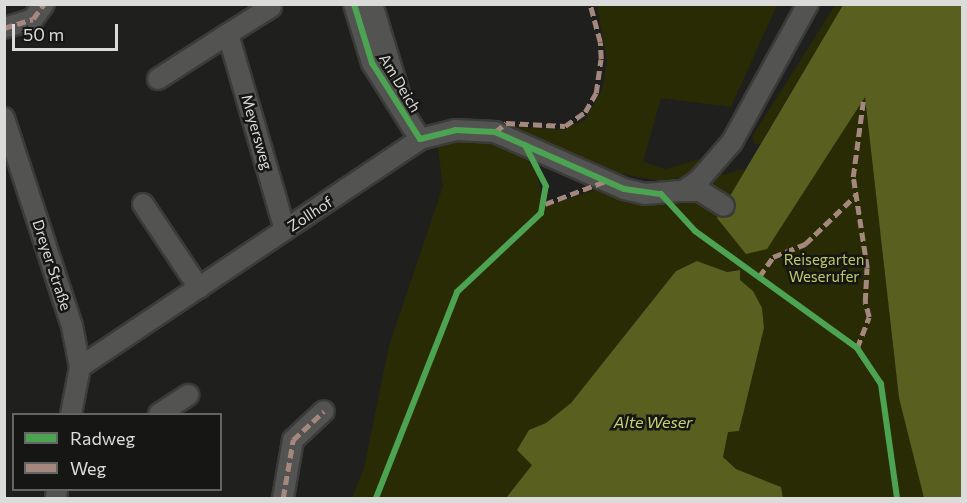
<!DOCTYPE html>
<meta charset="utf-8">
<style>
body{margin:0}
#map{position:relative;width:967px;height:503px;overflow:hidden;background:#1f1f1e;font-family:Commissioner,sans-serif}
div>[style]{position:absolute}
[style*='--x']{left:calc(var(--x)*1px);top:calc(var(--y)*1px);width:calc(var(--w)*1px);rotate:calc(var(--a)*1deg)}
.green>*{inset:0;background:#292b04}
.water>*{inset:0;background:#595f1f}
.roads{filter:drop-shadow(2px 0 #3b3b3a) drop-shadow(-2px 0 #3b3b3a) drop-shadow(0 2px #3b3b3a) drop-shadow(0 -2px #3b3b3a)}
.minor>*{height:20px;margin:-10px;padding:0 10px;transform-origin:10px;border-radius:10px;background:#535352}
.quiet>*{height:4.5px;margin-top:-2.25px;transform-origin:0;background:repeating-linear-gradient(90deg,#a5887d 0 9px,transparent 0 13.5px)}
.cycleway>*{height:6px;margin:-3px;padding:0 3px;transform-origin:3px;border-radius:3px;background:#4ca352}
span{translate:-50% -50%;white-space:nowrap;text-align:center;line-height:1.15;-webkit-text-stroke:5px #161714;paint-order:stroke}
.street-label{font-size:15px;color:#dbdbd9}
.park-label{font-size:15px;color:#bfc968}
.water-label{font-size:16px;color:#c7d271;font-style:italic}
.frame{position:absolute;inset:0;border:6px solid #dbdbd9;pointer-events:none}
.legend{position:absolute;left:12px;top:413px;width:210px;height:78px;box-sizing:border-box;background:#161714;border:2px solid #656563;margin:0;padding:8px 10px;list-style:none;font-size:18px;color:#dbdbd9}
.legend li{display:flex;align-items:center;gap:12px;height:30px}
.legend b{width:30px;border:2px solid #656563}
.scale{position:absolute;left:12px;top:24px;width:106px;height:27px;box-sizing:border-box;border:3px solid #dbdbd9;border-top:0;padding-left:8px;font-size:18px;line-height:21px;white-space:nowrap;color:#dbdbd9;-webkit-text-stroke:4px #161714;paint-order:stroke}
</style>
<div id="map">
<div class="green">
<i style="clip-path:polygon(597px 5px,777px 5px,731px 107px,661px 98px,643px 162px,666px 169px,699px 159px,702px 163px,690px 176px,660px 181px,618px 173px,509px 126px,562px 130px,585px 120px,602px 90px,607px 61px)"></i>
<i style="clip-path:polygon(835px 5px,843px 5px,760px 144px,755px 144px,752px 137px)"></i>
<i style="clip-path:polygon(865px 96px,899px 398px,924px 498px,783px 498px,781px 487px,736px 469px,723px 457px,728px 431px,739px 431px,764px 328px,753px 291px,740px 280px,736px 269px,727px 272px,697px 261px,676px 271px,571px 403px,546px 423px,529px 430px,532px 465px,506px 498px,352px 498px,364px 468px,389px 346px,443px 186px,437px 142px,466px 134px,519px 147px,537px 174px,542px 200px,550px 205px,604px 187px,685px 194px,721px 210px)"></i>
<i style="clip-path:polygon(742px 169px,745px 171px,726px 202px,704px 185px,715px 171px,724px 175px)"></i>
</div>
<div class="water">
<i style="clip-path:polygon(843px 5px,962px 5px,962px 498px,924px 498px,899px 398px,865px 97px,767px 249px,746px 254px,717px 218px)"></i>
<i style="clip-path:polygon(697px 261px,727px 272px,740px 270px,740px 280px,753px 291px,762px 308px,764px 328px,739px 431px,728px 432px,723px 457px,736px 469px,781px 487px,783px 498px,506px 498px,532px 465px,517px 450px,529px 430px,546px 423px,571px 403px,676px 271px)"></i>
</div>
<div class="roads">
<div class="minor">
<i style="--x:354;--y:4;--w:62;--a:73"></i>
<i style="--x:372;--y:63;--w:90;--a:57.7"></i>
<i style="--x:372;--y:4;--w:93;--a:73.1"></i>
<i style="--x:271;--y:7;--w:51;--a:147.9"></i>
<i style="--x:228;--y:34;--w:204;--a:73.8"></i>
<i style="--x:4;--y:28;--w:30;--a:-17"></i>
<i style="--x:33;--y:19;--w:19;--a:-54"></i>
<i style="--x:158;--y:79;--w:83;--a:-32.7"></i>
<i style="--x:4;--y:118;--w:219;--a:71.9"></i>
<i style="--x:72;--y:326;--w:42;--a:79"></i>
<i style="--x:80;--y:367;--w:48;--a:100.8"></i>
<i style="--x:420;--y:139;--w:36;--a:-14"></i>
<i style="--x:455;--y:130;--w:40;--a:2.9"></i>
<i style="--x:495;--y:132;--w:141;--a:23.8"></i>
<i style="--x:624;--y:189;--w:22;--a:13"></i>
<i style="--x:645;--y:194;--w:38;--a:-5"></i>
<i style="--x:683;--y:191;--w:18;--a:-34"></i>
<i style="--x:698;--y:181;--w:52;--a:-48.9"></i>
<i style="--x:732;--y:142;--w:158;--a:-61.2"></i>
<i style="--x:683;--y:191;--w:17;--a:0"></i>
<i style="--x:700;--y:191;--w:28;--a:32"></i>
<i style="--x:143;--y:204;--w:101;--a:56.3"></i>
<i style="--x:80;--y:367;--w:409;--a:-33.8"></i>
<i style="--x:159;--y:414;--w:35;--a:-33"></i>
<i style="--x:56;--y:498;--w:8;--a:-83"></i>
<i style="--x:283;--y:498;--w:59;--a:-80.2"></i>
<i style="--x:293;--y:440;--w:42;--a:-43.1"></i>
</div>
</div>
<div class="quiet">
<i style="--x:4;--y:28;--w:30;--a:-17"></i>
<i style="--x:33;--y:19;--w:19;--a:-54"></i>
<i style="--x:495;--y:132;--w:14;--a:-39"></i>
<i style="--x:506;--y:123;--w:59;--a:2.9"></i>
<i style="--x:565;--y:126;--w:24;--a:-35"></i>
<i style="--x:585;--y:112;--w:22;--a:-60"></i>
<i style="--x:596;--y:93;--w:34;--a:-82"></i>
<i style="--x:601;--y:59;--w:17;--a:-93"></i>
<i style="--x:600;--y:42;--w:39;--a:-105"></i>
<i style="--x:545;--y:204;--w:65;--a:-20.7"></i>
<i style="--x:759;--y:277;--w:24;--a:-55"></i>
<i style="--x:773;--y:257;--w:35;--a:-22"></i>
<i style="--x:805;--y:244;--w:69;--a:-43.8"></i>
<i style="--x:857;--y:348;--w:33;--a:-69"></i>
<i style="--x:869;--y:317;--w:16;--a:-105"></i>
<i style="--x:865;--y:302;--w:34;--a:-87"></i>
<i style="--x:867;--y:268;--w:92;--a:-98.7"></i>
<i style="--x:853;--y:177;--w:76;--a:-82.4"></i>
<i style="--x:283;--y:498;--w:59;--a:-80.2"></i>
<i style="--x:293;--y:440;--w:42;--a:-43.1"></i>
</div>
<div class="cycleway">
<i style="--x:354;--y:4;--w:62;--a:73"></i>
<i style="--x:372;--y:63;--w:90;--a:57.7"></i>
<i style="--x:420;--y:139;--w:36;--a:-14"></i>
<i style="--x:455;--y:130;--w:40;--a:2.9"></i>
<i style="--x:495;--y:132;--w:141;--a:23.8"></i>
<i style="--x:624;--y:189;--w:37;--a:8"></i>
<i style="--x:661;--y:194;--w:50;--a:47.4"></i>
<i style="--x:695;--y:231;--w:200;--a:35.8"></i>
<i style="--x:857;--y:348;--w:43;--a:56.3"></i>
<i style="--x:881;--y:384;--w:115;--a:82"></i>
<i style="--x:376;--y:498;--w:221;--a:-68.5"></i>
<i style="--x:457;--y:292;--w:115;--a:-43.2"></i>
<i style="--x:541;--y:213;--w:27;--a:-80"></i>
<i style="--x:546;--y:186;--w:46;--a:-117.1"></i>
</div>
<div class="street-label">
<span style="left:400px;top:83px;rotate:59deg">Am Deich</span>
<span style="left:257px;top:132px;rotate:74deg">Meyersweg</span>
<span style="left:310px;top:214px;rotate:-33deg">Zollhof</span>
<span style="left:52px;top:265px;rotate:72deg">Dreyer Straße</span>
</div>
<div class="park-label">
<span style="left:824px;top:268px">Reisegarten<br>Weserufer</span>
</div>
<div class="water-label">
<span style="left:653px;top:422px">Alte Weser</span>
</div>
<div class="frame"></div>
<ul class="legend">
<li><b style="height:8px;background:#4ca352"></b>Radweg</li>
<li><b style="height:8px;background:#a5887d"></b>Weg</li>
</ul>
<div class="scale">50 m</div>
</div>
